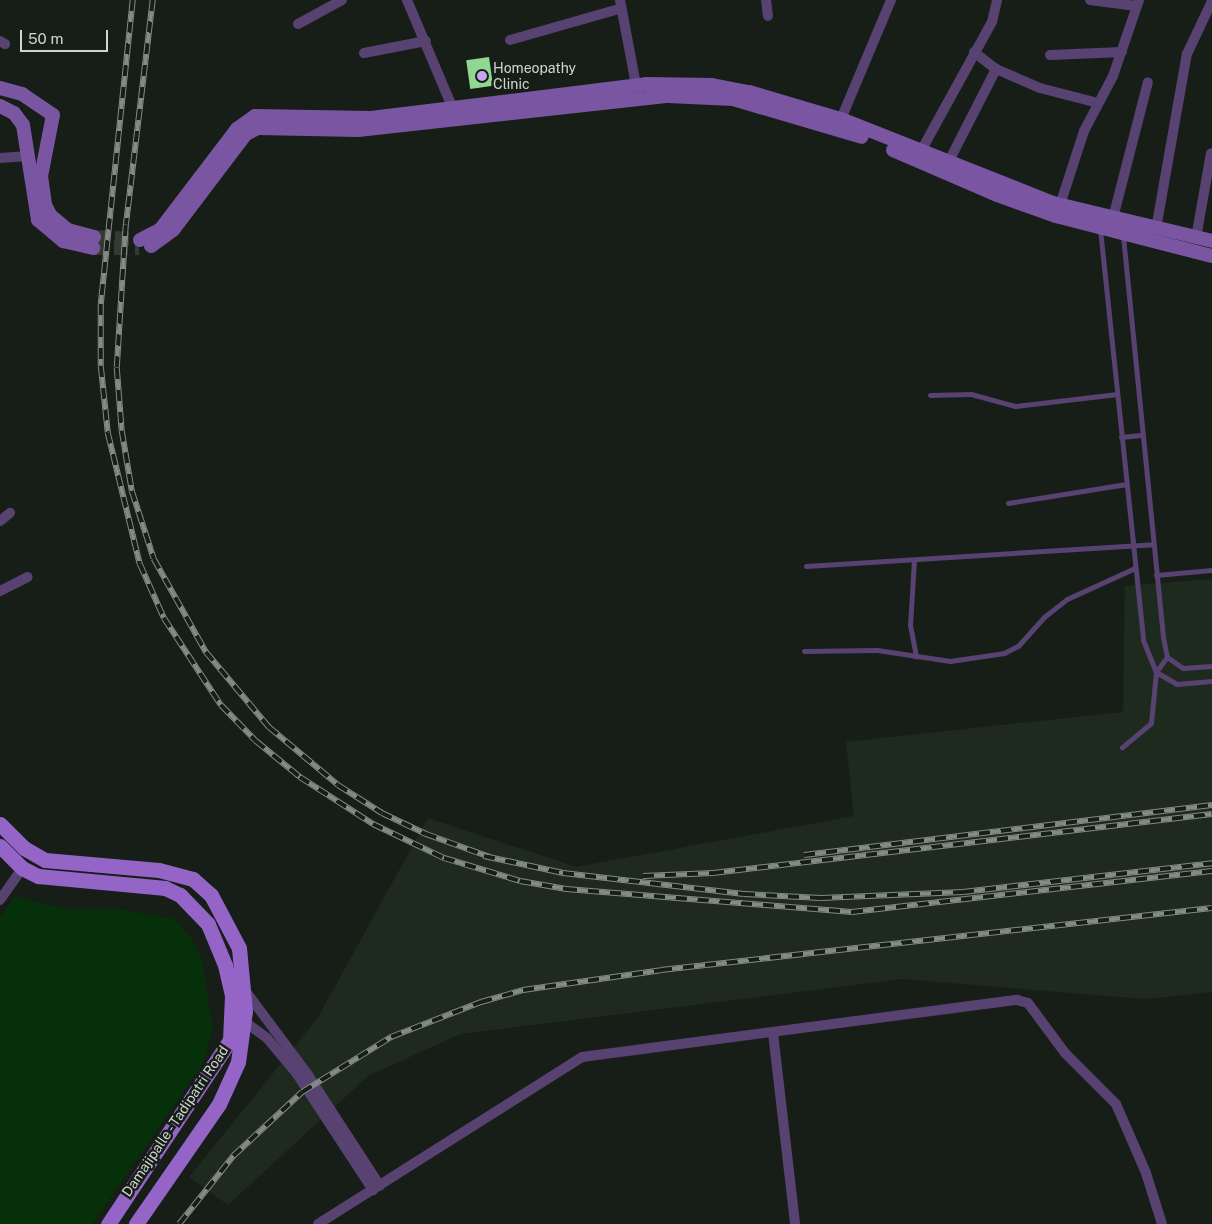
<!DOCTYPE html>
<style>
body{margin:0}
#map{position:relative;width:1212px;height:1224px;overflow:hidden;background:#171e17;font-family:"Public Sans",sans-serif}
div>[style]{position:absolute}
[style*='--x']{left:calc(var(--x)*1px);top:calc(var(--y)*1px);width:calc(var(--w)*1px);rotate:calc(var(--a)*1deg)}
.built>*{inset:0;background:#1f2a1f}
.green>*{inset:0;background:#05300a}
.building>*{inset:0;background:#90d792;transform-origin:0 0}
.secondary-tunnel>*{height:14px;margin-top:-7px;transform-origin:0;background:repeating-linear-gradient(90deg,#333a33 0 14px,transparent 0 21px)}
.service>*{height:5px;margin:-2.5px;padding:0 2.5px;transform-origin:2.5px;border-radius:2.5px;background:#584271}
.minor>*{height:10px;margin:-5px;padding:0 5px;transform-origin:5px;border-radius:5px;background:#584271}
.secondary>*{height:14px;margin:-7px;padding:0 7px;transform-origin:7px;border-radius:7px;background:#7a56a2}
.primary>*{height:15px;margin:-7.5px;padding:0 7.5px;transform-origin:7.5px;border-radius:7.5px;background:#9464c7}
.rail>*{height:5.5px;margin-top:-2.75px;transform-origin:0;background:repeating-linear-gradient(90deg,#171e17 0 11px,#848a84 0 22px);box-sizing:border-box;border-block:1px solid #848a84}
.dots>*{width:14px;height:14px;translate:-50% -50%;box-sizing:border-box;border:2px solid #171e17;border-radius:50%}
span{translate:-50% -50%;white-space:nowrap;text-align:center;line-height:1.15;-webkit-text-stroke:5px #171e17;paint-order:stroke}
.poi-label{font-size:14px;color:#d1d6d1}
.left{translate:0 -50%;text-align:left}
.street-label{font-size:14px;color:#d1d6d1}
.scale{position:absolute;left:20px;top:30px;width:88px;height:22px;box-sizing:border-box;border:2px solid #d1d6d1;border-top:0;padding-left:6px;font-size:15px;line-height:18px;white-space:nowrap;color:#d1d6d1;-webkit-text-stroke:4px #171e17;paint-order:stroke}
</style>
<div id="map">
<div class="built">
<i style="clip-path:polygon(1212px 579px,1212px 992px,1145px 999px,902px 979px,460px 1034px,368px 1076px,228px 1205px,189px 1177px,317px 1019px,428px 818px,576px 867px,854px 816px,846px 742px,1123px 712px,1125px 586px)"></i>
</div>
<div class="green">
<i style="clip-path:polygon(14px 897px,66px 909px,116px 909px,174px 919px,192px 939px,202px 961px,213px 1030px,202px 1065px,92px 1224px,0 1224px,0 918px)"></i>
</div>
<div class="building">
<i style="left:489px;top:57px;width:29px;height:23px;rotate:82deg"></i>
</div>
<div class="secondary-tunnel">
<i style="--x:94;--y:237;--w:37;--a:3"></i>
<i style="--x:93;--y:248;--w:46;--a:0"></i>
</div>
<div class="service">
<i style="--x:1100;--y:229;--w:413;--a:84"></i>
<i style="--x:1143;--y:640;--w:35;--a:68"></i>
<i style="--x:1156;--y:672;--w:51;--a:95.6"></i>
<i style="--x:1151;--y:723;--w:38;--a:140"></i>
<i style="--x:1123;--y:236;--w:403;--a:84.3"></i>
<i style="--x:1163;--y:637;--w:20;--a:79"></i>
<i style="--x:1167;--y:657;--w:19;--a:35"></i>
<i style="--x:1183;--y:668;--w:29;--a:-4"></i>
<i style="--x:930;--y:395;--w:41;--a:-1.4"></i>
<i style="--x:971;--y:394;--w:46;--a:15.3"></i>
<i style="--x:1015;--y:406;--w:103;--a:-6.7"></i>
<i style="--x:1121;--y:437;--w:20;--a:-6"></i>
<i style="--x:1008;--y:503;--w:120;--a:-9.1"></i>
<i style="--x:914;--y:560;--w:65;--a:93.5"></i>
<i style="--x:910;--y:625;--w:32;--a:79"></i>
<i style="--x:806;--y:566;--w:348;--a:-3.6"></i>
<i style="--x:1156;--y:575;--w:56;--a:-5.1"></i>
<i style="--x:804;--y:651;--w:73;--a:-0.8"></i>
<i style="--x:877;--y:650;--w:74;--a:8.6"></i>
<i style="--x:950;--y:661;--w:55;--a:-8.4"></i>
<i style="--x:1004;--y:653;--w:16;--a:-27"></i>
<i style="--x:1018;--y:646;--w:39;--a:-48"></i>
<i style="--x:1044;--y:617;--w:29;--a:-38"></i>
<i style="--x:1067;--y:599;--w:75;--a:-24.5"></i>
<i style="--x:1156;--y:672;--w:24;--a:30"></i>
<i style="--x:1177;--y:684;--w:35;--a:-5"></i>
<i style="--x:1156;--y:672;--w:19;--a:-54"></i>
</div>
<div class="minor">
<i style="--x:407;--y:0;--w:118;--a:67.1"></i>
<i style="--x:620;--y:0;--w:86;--a:79.3"></i>
<i style="--x:766;--y:0;--w:16;--a:83"></i>
<i style="--x:1090;--y:0;--w:47;--a:7.3"></i>
<i style="--x:298;--y:24;--w:50;--a:-28.6"></i>
<i style="--x:510;--y:40;--w:116;--a:-15.9"></i>
<i style="--x:0;--y:41;--w:6;--a:31"></i>
<i style="--x:974;--y:52;--w:28;--a:38"></i>
<i style="--x:996;--y:69;--w:48;--a:23.4"></i>
<i style="--x:1040;--y:88;--w:60;--a:14.5"></i>
<i style="--x:364;--y:53;--w:63;--a:-11"></i>
<i style="--x:1050;--y:55;--w:72;--a:-2.4"></i>
<i style="--x:841;--y:119;--w:129;--a:-67.2"></i>
<i style="--x:921;--y:151;--w:147;--a:-61.2"></i>
<i style="--x:992;--y:22;--w:23;--a:-77"></i>
<i style="--x:0;--y:158;--w:28;--a:-4"></i>
<i style="--x:948;--y:163;--w:106;--a:-62.9"></i>
<i style="--x:1060;--y:205;--w:78;--a:-72"></i>
<i style="--x:1084;--y:131;--w:62;--a:-62.2"></i>
<i style="--x:1113;--y:76;--w:80;--a:-71.1"></i>
<i style="--x:1113;--y:218;--w:140;--a:-75.6"></i>
<i style="--x:1156;--y:229;--w:178;--a:-80"></i>
<i style="--x:1187;--y:54;--w:59;--a:-64.7"></i>
<i style="--x:1196;--y:238;--w:86;--a:-80"></i>
<i style="--x:0;--y:521;--w:13;--a:-39"></i>
<i style="--x:0;--y:591;--w:31;--a:-27"></i>
<i style="--x:0;--y:900;--w:39;--a:-55"></i>
<i style="--x:244;--y:989;--w:107;--a:53.3"></i>
<i style="--x:308;--y:1075;--w:132;--a:57"></i>
<i style="--x:245;--y:1022;--w:27;--a:36"></i>
<i style="--x:267;--y:1038;--w:47;--a:50.2"></i>
<i style="--x:297;--y:1074;--w:139;--a:56.8"></i>
<i style="--x:773;--y:1033;--w:192;--a:83.4"></i>
<i style="--x:318;--y:1224;--w:312;--a:-32.3"></i>
<i style="--x:582;--y:1057;--w:439;--a:-7.5"></i>
<i style="--x:1017;--y:1000;--w:11;--a:15"></i>
<i style="--x:1028;--y:1003;--w:62;--a:53.5"></i>
<i style="--x:1065;--y:1053;--w:72;--a:45"></i>
<i style="--x:1116;--y:1104;--w:75;--a:66.5"></i>
<i style="--x:1146;--y:1173;--w:53;--a:72.6"></i>
</div>
<div class="secondary">
<i style="--x:0;--y:88;--w:23;--a:15"></i>
<i style="--x:22;--y:94;--w:37;--a:34"></i>
<i style="--x:53;--y:115;--w:62;--a:101.1"></i>
<i style="--x:41;--y:176;--w:29;--a:82"></i>
<i style="--x:45;--y:205;--w:11;--a:63"></i>
<i style="--x:50;--y:215;--w:23;--a:40"></i>
<i style="--x:68;--y:230;--w:27;--a:15"></i>
<i style="--x:0;--y:106;--w:16;--a:27"></i>
<i style="--x:14;--y:113;--w:15;--a:53"></i>
<i style="--x:23;--y:125;--w:96;--a:81"></i>
<i style="--x:38;--y:220;--w:33;--a:40"></i>
<i style="--x:63;--y:241;--w:31;--a:13"></i>
<i style="--x:893;--y:150;--w:113;--a:23.4"></i>
<i style="--x:997;--y:195;--w:63;--a:19.6"></i>
<i style="--x:1056;--y:216;--w:161;--a:14.4"></i>
<i style="--x:140;--y:240;--w:22;--a:-27"></i>
<i style="--x:160;--y:230;--w:127;--a:-52.7"></i>
<i style="--x:237;--y:129;--w:22;--a:-36"></i>
<i style="--x:255;--y:116;--w:116;--a:1"></i>
<i style="--x:371;--y:118;--w:277;--a:-7"></i>
<i style="--x:646;--y:84;--w:66;--a:0.9"></i>
<i style="--x:712;--y:85;--w:38;--a:11"></i>
<i style="--x:749;--y:92;--w:96;--a:16.4"></i>
<i style="--x:841;--y:119;--w:228;--a:21.6"></i>
<i style="--x:1053;--y:203;--w:163;--a:13.4"></i>
<i style="--x:151;--y:246;--w:27;--a:-36"></i>
<i style="--x:173;--y:230;--w:121;--a:-52.8"></i>
<i style="--x:246;--y:134;--w:13;--a:-27"></i>
<i style="--x:258;--y:128;--w:100;--a:1.1"></i>
<i style="--x:358;--y:130;--w:312;--a:-6.3"></i>
<i style="--x:668;--y:96;--w:65;--a:2.6"></i>
<i style="--x:733;--y:99;--w:134;--a:16.4"></i>
</div>
<div class="primary">
<i style="--x:0;--y:824;--w:34;--a:45"></i>
<i style="--x:24;--y:848;--w:24;--a:30"></i>
<i style="--x:45;--y:860;--w:114;--a:5"></i>
<i style="--x:159;--y:870;--w:35;--a:15"></i>
<i style="--x:193;--y:879;--w:24;--a:42"></i>
<i style="--x:211;--y:895;--w:60;--a:62.2"></i>
<i style="--x:239;--y:948;--w:63;--a:84.6"></i>
<i style="--x:245;--y:1011;--w:51;--a:97.8"></i>
<i style="--x:238;--y:1062;--w:46;--a:114.3"></i>
<i style="--x:219;--y:1104;--w:146;--a:124.7"></i>
<i style="--x:0;--y:846;--w:31;--a:45"></i>
<i style="--x:22;--y:868;--w:18;--a:27"></i>
<i style="--x:38;--y:876;--w:128;--a:5.4"></i>
<i style="--x:165;--y:888;--w:17;--a:25"></i>
<i style="--x:180;--y:895;--w:40;--a:46"></i>
<i style="--x:208;--y:924;--w:44;--a:67.5"></i>
<i style="--x:225;--y:965;--w:32;--a:77"></i>
<i style="--x:232;--y:996;--w:44;--a:92.6"></i>
<i style="--x:230;--y:1040;--w:221;--a:123.5"></i>
</div>
<div class="rail">
<i style="--x:133;--y:0;--w:306;--a:96"></i>
<i style="--x:101;--y:304;--w:62;--a:90"></i>
<i style="--x:101;--y:366;--w:67;--a:84"></i>
<i style="--x:108;--y:433;--w:135;--a:76.3"></i>
<i style="--x:140;--y:564;--w:59;--a:66"></i>
<i style="--x:164;--y:618;--w:104;--a:56.8"></i>
<i style="--x:221;--y:705;--w:50;--a:45.8"></i>
<i style="--x:256;--y:741;--w:57;--a:39.3"></i>
<i style="--x:300;--y:777;--w:87;--a:32.8"></i>
<i style="--x:373;--y:824;--w:79;--a:25.6"></i>
<i style="--x:444;--y:858;--w:79;--a:16.8"></i>
<i style="--x:520;--y:881;--w:47;--a:9.9"></i>
<i style="--x:566;--y:889;--w:287;--a:4.6"></i>
<i style="--x:852;--y:912;--w:362;--a:-6.5"></i>
<i style="--x:153;--y:0;--w:227;--a:96.8"></i>
<i style="--x:126;--y:225;--w:143;--a:93.6"></i>
<i style="--x:117;--y:368;--w:63;--a:85.5"></i>
<i style="--x:122;--y:431;--w:61;--a:80.5"></i>
<i style="--x:132;--y:491;--w:71;--a:72.1"></i>
<i style="--x:154;--y:559;--w:107;--a:60.8"></i>
<i style="--x:206;--y:652;--w:98;--a:50"></i>
<i style="--x:269;--y:727;--w:90;--a:40"></i>
<i style="--x:338;--y:785;--w:52;--a:32.5"></i>
<i style="--x:382;--y:813;--w:49;--a:25.5"></i>
<i style="--x:426;--y:834;--w:68;--a:19.8"></i>
<i style="--x:804;--y:855;--w:411;--a:-7"></i>
<i style="--x:484;--y:856;--w:81;--a:12.1"></i>
<i style="--x:563;--y:873;--w:182;--a:6.6"></i>
<i style="--x:744;--y:894;--w:77;--a:3"></i>
<i style="--x:821;--y:898;--w:142;--a:-2.4"></i>
<i style="--x:963;--y:892;--w:251;--a:-6.6"></i>
<i style="--x:643;--y:876;--w:70;--a:-2.5"></i>
<i style="--x:713;--y:873;--w:502;--a:-6.74"></i>
<i style="--x:179;--y:1224;--w:87;--a:-51.5"></i>
<i style="--x:233;--y:1156;--w:94;--a:-42.8"></i>
<i style="--x:302;--y:1092;--w:105;--a:-31.7"></i>
<i style="--x:391;--y:1037;--w:97;--a:-21.3"></i>
<i style="--x:481;--y:1002;--w:44;--a:-15.9"></i>
<i style="--x:523;--y:990;--w:139;--a:-8.2"></i>
<i style="--x:661;--y:970;--w:554;--a:-6.42"></i>
</div>
<div class="dots">
<i style="left:482px;top:76px;background:#c7a6ef"></i>
</div>
<div class="poi-label">
<span class="left" style="left:493px;top:76px">Homeopathy<br>Clinic</span>
</div>
<div class="street-label">
<span style="left:175px;top:1121px;rotate:-56deg">Damajipalle - Tadipatri Road</span>
</div>
<div class="scale">50 m</div>
</div>
